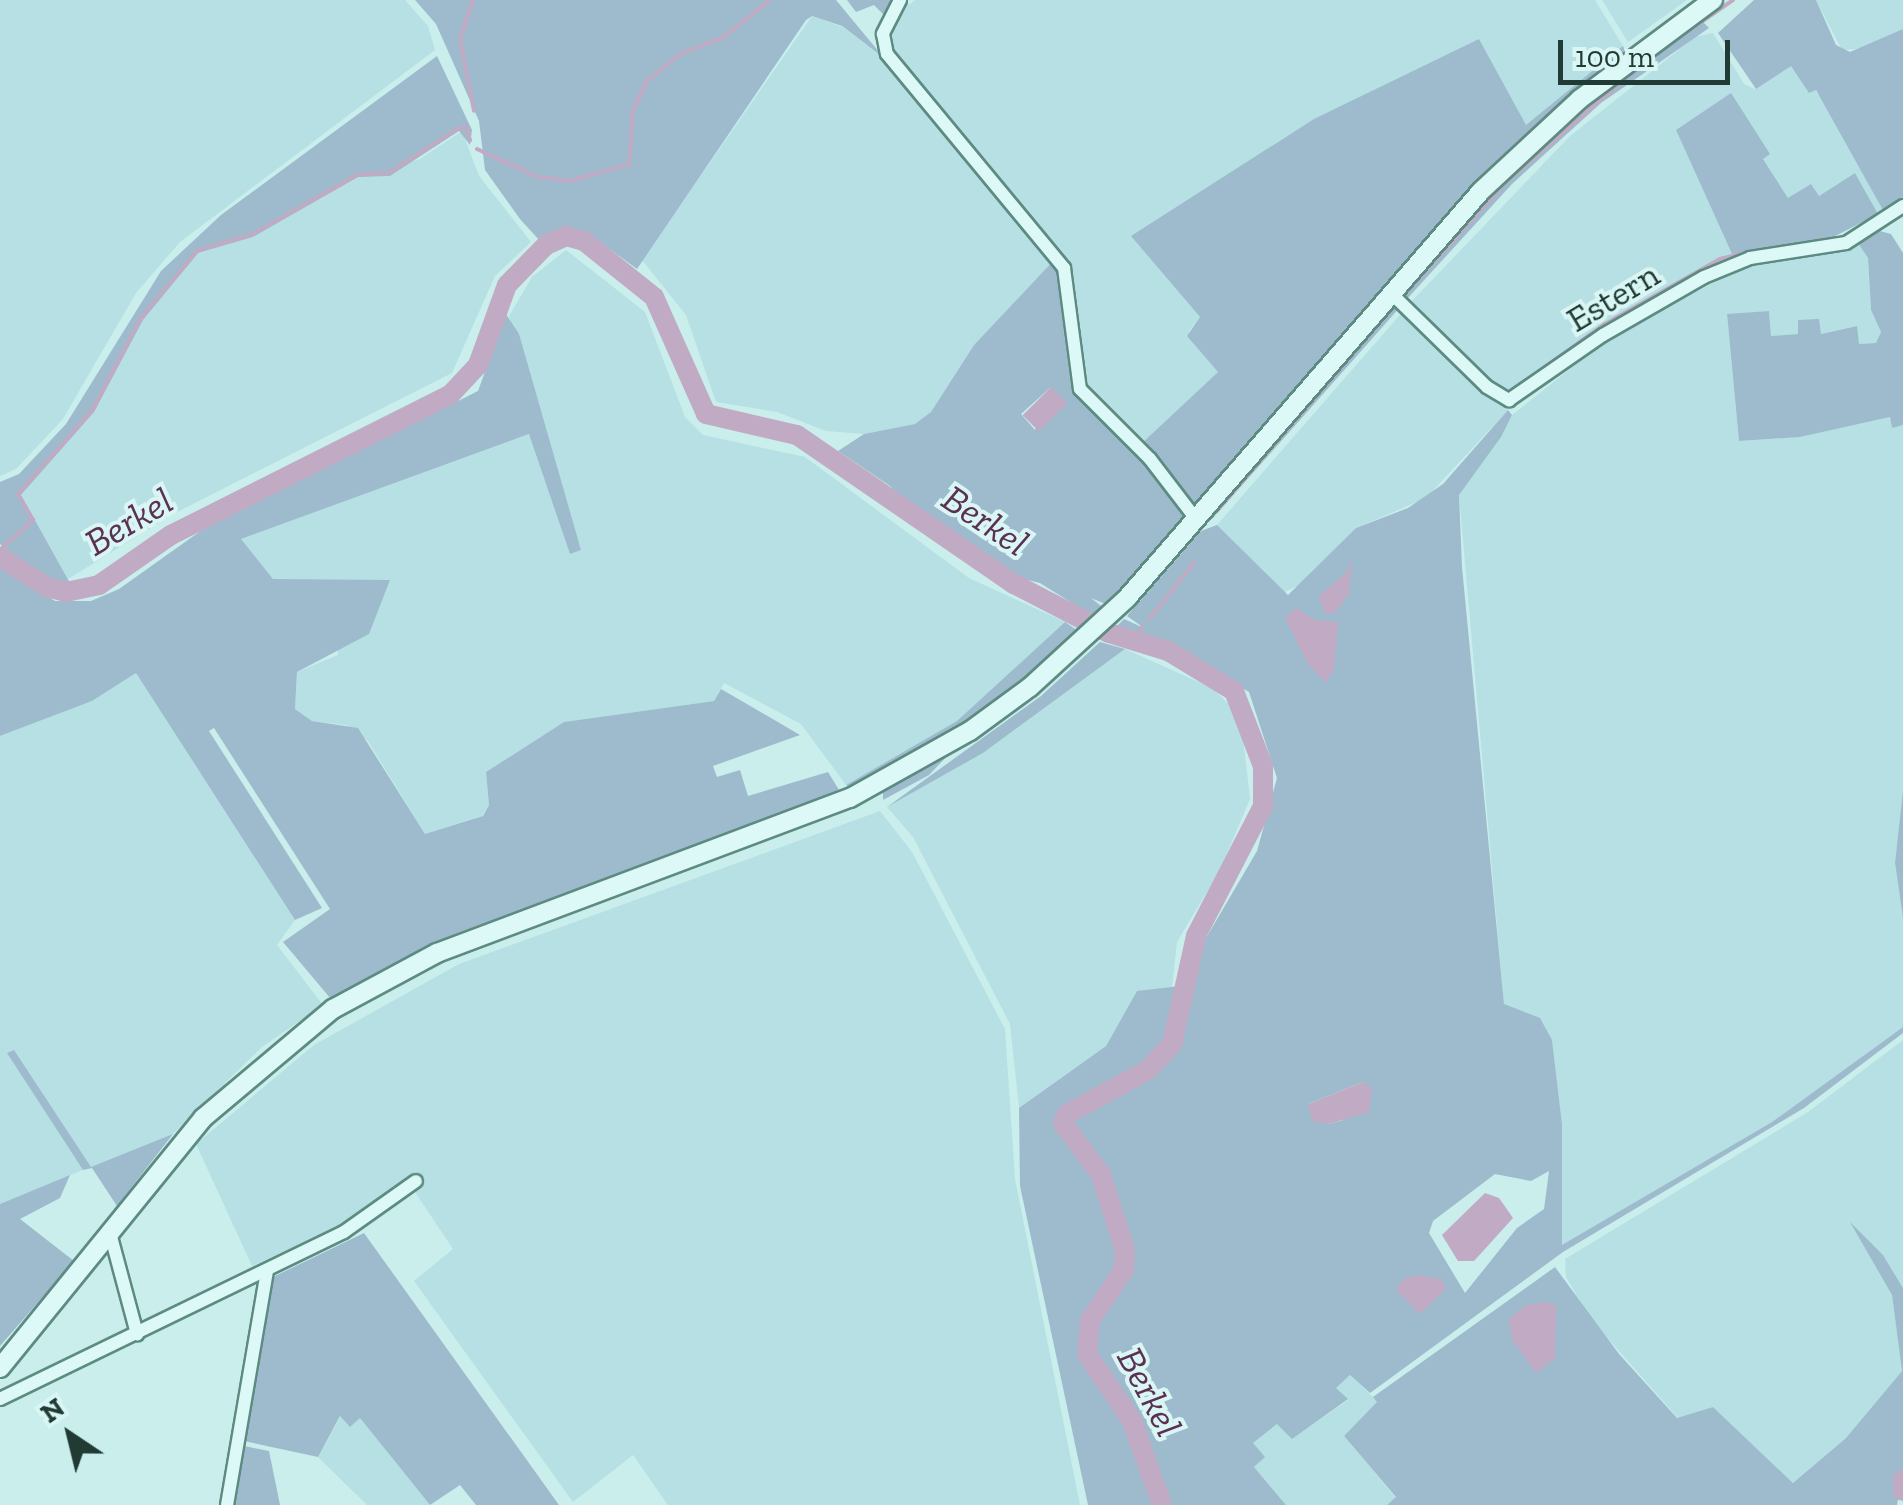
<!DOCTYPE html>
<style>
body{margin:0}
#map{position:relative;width:1903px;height:1505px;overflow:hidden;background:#c9eeec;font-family:"Zilla Slab",serif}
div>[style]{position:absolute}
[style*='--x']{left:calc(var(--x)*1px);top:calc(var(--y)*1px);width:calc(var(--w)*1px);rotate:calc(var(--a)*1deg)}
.farmland>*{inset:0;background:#b7e0e4}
.green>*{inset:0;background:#9dbbcd}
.water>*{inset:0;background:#c1aac3;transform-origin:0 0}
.stream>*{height:4px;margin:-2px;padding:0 2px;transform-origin:2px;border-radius:2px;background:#c1aac3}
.river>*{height:20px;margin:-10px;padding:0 10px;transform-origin:10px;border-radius:10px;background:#c1aac3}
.roads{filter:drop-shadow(2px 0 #5e8b81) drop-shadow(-2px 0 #5e8b81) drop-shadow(0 2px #5e8b81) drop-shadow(0 -2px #5e8b81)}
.street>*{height:12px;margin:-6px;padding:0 6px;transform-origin:6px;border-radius:6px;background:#ddf9f7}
.secondary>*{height:18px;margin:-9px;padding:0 9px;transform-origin:9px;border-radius:9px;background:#ddf9f7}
span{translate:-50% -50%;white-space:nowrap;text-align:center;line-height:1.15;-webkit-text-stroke:8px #d9f6f4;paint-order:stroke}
.street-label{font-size:35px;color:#213b34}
.water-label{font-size:38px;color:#5b3153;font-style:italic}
.north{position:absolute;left:20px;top:1385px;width:100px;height:100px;-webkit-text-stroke:8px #d9f6f4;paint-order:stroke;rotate:325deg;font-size:28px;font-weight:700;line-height:40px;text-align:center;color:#213b34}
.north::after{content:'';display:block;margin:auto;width:35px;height:45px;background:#213b34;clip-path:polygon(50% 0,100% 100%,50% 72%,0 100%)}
.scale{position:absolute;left:1558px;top:40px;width:172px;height:45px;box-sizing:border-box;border:5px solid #213b34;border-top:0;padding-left:12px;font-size:30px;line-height:35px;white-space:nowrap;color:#213b34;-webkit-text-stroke:8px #d9f6f4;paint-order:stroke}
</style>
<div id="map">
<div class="farmland">
<i style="clip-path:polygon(0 0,405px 0,428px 26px,435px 50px,180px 242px,136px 293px,63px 419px,16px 469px,0 476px)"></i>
<i style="clip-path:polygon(903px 0,909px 5px,915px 0,1595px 0,1623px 46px,1526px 126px,1508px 94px,1132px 236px,1200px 317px,1189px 331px,1218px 372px,1141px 444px,1085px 393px,1067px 268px,891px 54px,888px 29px)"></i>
<i style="clip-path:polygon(1602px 0,1687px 0,1628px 42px)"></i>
<i style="clip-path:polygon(1816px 0,1903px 0,1903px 29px,1866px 48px,1842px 50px)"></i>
<i style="clip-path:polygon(812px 16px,842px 27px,884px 58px,1054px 260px,974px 345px,931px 412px,916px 424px,864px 434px,826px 431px,777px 412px,716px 402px,686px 315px,642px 260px)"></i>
<i style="clip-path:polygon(1713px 33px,1744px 84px,1755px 89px,1792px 65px,1809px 92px,1815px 90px,1843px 128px,1884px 212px,1879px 216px,1855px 173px,1819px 196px,1788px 198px,1763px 159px,1769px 154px,1676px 130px,1732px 254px,1604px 322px,1513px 389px,1501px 389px,1412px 301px,1570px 136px,1695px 37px)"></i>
<i style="clip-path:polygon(462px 131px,479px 176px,531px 242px,495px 276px,452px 373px,175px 513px,68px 579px,21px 495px,93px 412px,143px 320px,169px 285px,198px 253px,253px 237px,358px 177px,420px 159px)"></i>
<i style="clip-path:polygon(1858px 243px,1868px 258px,1871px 310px,1881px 332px,1877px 343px,1859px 344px,1856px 326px,1820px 334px,1799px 320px,1799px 334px,1771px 336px,1769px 311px,1727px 315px,1739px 441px,1800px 437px,1890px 417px,1892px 427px,1903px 425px,1903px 790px,1895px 863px,1903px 918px,1903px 1027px,1772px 1122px,1562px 1246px,1562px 1124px,1552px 1040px,1504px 1005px,1459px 495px,1512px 415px,1608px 339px,1752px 262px)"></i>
<i style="clip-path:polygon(566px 250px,645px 312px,685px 417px,703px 435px,805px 457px,969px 578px,1065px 622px,957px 721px,846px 785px,801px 724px,724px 683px,714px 701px,564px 722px,486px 772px,489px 805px,482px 816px,425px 834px,368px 741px,346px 725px,312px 721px,295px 709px,297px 672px,338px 655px,338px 582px,273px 579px,240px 539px,530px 434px,570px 553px,581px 550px,509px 316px,532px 277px)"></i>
<i style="clip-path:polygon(1405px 309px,1508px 410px,1426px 498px,1356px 528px,1307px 581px,1281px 594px,1217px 525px)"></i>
<i style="clip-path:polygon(1125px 649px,1212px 688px,1232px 707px,1241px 720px,1250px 799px,1220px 870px,1177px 942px,1172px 987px,1137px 992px,1106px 1046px,1019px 1108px,1010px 1024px,913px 837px,887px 807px,983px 753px)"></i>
<i style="clip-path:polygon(136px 673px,295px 920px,277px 945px,323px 1005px,262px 1047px,173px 1134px,98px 1167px,91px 1167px,7px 1052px,83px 1170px,0 1204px,0 736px,92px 701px)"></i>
<i style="clip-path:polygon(880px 811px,912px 852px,1005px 1029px,1015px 1179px,1080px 1505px,668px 1505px,633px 1455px,573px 1502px,414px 1281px,453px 1249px,415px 1192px,423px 1187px,415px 1176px,350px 1221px,252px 1266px,196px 1144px,314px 1045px,459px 964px)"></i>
<i style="clip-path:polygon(1903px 1040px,1903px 1288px,1883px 1255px,1854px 1227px,1892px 1295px,1902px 1371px,1846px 1438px,1793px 1483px,1713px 1407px,1678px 1418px,1590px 1318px,1566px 1277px,1565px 1259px,1808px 1112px)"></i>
<i style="clip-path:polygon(1350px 1375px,1378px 1402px,1344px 1436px,1396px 1498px,1387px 1505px,1286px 1505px,1254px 1467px,1253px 1443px,1278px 1423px,1293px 1438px,1348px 1400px,1336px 1388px)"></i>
<i style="clip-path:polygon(341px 1416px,360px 1418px,430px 1505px,367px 1505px,318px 1457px)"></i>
</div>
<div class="green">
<i style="clip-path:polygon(415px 0,836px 0,884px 58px,842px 26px,812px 16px,806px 20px,637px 269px,588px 233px,562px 230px,540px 241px,520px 219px,485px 170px,479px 121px,436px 24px)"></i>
<i style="clip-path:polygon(847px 0,897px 0,886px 17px,874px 5px,856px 12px)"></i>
<i style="clip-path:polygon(1754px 0,1816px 0,1836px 45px,1850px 52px,1903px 29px,1903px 198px,1884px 212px,1816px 90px,1809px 93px,1791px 66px,1756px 89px,1718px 33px)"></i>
<i style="clip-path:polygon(1698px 17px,1709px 28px,1601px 103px,1512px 184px,1406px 300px,1401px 295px,1477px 205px,1563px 120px)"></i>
<i style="clip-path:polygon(1479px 39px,1526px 125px,1623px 46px,1625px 52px,1199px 506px,1190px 503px,1141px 444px,1218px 372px,1187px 336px,1200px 317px,1131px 236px,1314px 119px)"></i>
<i style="clip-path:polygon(437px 56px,472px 130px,470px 145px,459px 131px,390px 176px,358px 177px,253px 237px,198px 253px,143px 320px,94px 412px,21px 495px,70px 583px,38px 577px,24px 565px,0 544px,0 482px,19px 474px,66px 424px,161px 271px,221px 215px)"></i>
<i style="clip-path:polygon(1731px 93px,1770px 154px,1763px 159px,1788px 198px,1811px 184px,1819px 196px,1855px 173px,1878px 214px,1812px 248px,1732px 254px,1676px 130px)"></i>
<i style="clip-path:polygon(1876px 230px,1891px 234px,1903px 253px,1903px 425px,1892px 428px,1890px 417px,1800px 437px,1739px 441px,1727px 314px,1769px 311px,1771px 336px,1798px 334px,1798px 320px,1819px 319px,1821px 334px,1857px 326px,1859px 344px,1876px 343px,1881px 332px,1871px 310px,1868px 258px,1858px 243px)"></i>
<i style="clip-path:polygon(evenodd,1054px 260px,1061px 268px,1077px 390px,1157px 473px,1185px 513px,1182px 527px,1108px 605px,1091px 598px,1105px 609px,1096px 618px,1040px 583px,1011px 576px,925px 521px,890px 486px,838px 451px,864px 434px,915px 424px,931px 412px,974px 345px,1054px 260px,1051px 387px,1035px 430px,1021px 414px,1051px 387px)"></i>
<i style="clip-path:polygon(1390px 302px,1401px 306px,1212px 519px,1208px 514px)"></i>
<i style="clip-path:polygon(506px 314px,519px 334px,581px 550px,570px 554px,529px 434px,241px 539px,273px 579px,390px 580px,369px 634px,297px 672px,295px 709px,312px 721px,358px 728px,425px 834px,483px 816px,489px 805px,486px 772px,564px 722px,714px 701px,721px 689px,800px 735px,713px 766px,717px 777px,740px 770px,748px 796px,828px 772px,839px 790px,793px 813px,433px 944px,331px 999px,283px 942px,330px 909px,214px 728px,209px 731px,322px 908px,295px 920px,136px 673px,92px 701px,0 736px,0 568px,55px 601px,91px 601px,119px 589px,202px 530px,478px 391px)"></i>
<i style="clip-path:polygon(evenodd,1508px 410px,1512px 415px,1501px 437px,1459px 495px,1462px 567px,1504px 1004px,1540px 1018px,1552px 1040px,1562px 1124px,1562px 1245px,1772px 1122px,1903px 1027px,1903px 1033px,1804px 1108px,1563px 1252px,1370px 1393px,1350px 1375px,1336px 1388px,1348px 1399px,1292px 1439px,1277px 1424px,1253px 1443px,1265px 1457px,1254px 1467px,1286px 1505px,1167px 1505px,1125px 1394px,1090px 1350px,1091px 1329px,1125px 1277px,1130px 1247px,1109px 1182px,1068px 1123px,1153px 1073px,1176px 1047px,1199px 950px,1257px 851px,1277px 778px,1249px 692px,1171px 645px,1114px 629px,1124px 619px,1144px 628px,1127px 616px,1201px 531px,1217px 525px,1288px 595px,1356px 528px,1408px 508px,1443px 484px,1508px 410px,1363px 1082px,1343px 1120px,1329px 1124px,1308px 1104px,1363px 1082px,1508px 410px,1549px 1171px,1544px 1209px,1517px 1228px,1465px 1293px,1429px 1233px,1433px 1221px,1495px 1174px,1531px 1181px,1549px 1171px)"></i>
<i style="clip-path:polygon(1065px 622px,1081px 633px,978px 719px,856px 790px,846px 785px,957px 721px)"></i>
<i style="clip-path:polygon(1100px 642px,1125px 649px,983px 753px,887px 807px,1041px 696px)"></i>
<i style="clip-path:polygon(952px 751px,929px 775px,883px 800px,883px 790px)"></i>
<i style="clip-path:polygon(1903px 790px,1903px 918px,1895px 863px)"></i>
<i style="clip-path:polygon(1180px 986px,1159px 1055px,1064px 1111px,1059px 1123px,1102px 1186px,1121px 1248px,1117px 1273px,1083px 1326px,1082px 1353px,1117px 1399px,1158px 1505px,1088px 1505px,1020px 1186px,1019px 1108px,1106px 1046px,1137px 991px)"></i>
<i style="clip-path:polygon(14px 1050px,91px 1167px,173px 1134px,117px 1206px,92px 1168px,83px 1170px,7px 1053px)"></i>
<i style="clip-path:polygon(70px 1175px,60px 1198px,20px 1219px,74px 1261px,0 1346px,0 1204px)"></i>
<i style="clip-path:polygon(1850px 1222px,1883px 1255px,1903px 1288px,1903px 1471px,1897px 1505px,1387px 1505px,1396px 1497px,1344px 1436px,1377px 1402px,1373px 1397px,1555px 1267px,1619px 1354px,1677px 1418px,1713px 1407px,1793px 1483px,1846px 1438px,1902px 1371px,1892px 1295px)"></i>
<i style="clip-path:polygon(364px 1233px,559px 1505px,476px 1505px,460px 1485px,430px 1505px,360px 1418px,350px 1427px,340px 1416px,318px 1457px,244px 1441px,271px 1278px)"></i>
<i style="clip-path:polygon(244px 1446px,269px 1451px,280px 1505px,234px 1505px)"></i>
</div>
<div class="water">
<i style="left:1051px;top:387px;width:23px;height:40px;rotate:45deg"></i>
<i style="clip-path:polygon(1352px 559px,1349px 593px,1335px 613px,1326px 614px,1318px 597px,1346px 573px)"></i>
<i style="clip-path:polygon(1296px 608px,1315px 620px,1338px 622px,1334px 668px,1326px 683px,1308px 664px,1285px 618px)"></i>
<i style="clip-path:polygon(1363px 1082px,1372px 1089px,1369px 1112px,1329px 1124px,1312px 1121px,1308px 1104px)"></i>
<i style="clip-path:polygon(1485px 1193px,1499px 1198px,1513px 1218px,1474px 1261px,1458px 1261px,1442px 1235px)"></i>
<i style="clip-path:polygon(1419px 1275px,1441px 1279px,1446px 1288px,1420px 1314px,1396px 1290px,1404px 1278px)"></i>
<i style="clip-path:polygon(1546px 1302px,1556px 1306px,1555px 1358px,1536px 1373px,1512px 1340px,1509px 1319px,1526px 1305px)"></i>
</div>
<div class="stream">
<i style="--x:473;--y:0;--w:42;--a:108"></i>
<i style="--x:460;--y:40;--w:72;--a:78.8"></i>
<i style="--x:1645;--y:61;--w:107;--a:-34.7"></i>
<i style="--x:477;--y:149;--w:67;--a:24.7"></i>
<i style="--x:538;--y:177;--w:32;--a:7"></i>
<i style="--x:570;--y:181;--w:61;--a:-16.1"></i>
<i style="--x:629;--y:164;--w:54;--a:-85.8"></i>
<i style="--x:633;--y:110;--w:32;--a:-64"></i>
<i style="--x:647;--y:81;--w:43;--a:-39.3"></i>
<i style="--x:680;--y:54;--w:45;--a:-20.9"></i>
<i style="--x:722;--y:38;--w:61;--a:-38.4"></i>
<i style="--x:1405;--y:294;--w:151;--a:-48"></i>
<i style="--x:1506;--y:182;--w:172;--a:-41"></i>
<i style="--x:1410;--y:303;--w:50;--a:44.2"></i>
<i style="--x:1520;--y:385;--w:105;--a:-35.7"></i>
<i style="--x:1605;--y:324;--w:132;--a:-29.5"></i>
<i style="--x:1720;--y:259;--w:29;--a:-14"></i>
<i style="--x:1216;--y:512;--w:276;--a:-49.1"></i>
<i style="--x:0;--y:550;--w:45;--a:-42.3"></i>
<i style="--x:33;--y:520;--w:30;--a:-120"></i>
<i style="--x:18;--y:494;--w:111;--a:-48.3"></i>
<i style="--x:92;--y:411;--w:105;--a:-62.2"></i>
<i style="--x:141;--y:318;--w:89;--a:-50"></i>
<i style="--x:198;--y:250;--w:55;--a:-15.8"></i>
<i style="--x:251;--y:235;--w:122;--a:-29.5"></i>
<i style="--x:357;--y:175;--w:32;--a:-4"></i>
<i style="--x:389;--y:173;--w:81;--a:-32.9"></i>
<i style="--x:457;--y:129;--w:9;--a:-13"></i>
<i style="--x:466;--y:127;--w:14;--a:73"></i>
<i style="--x:1149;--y:619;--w:72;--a:-51.2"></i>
<i style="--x:1134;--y:637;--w:13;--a:-51"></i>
</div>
<div class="river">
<i style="--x:0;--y:557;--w:56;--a:32.6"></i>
<i style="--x:47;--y:587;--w:20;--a:15"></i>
<i style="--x:66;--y:592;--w:34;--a:-12"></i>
<i style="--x:99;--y:585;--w:88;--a:-34.8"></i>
<i style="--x:171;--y:535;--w:313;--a:-26.7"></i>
<i style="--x:451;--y:394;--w:40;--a:-47"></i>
<i style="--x:478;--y:365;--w:85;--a:-70.1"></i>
<i style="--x:507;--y:285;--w:56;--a:-45.7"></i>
<i style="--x:546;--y:245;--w:22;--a:-24"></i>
<i style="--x:566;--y:236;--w:19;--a:16"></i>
<i style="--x:584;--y:241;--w:90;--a:38.7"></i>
<i style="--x:654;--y:297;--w:128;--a:66"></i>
<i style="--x:706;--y:414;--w:93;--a:13"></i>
<i style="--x:797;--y:435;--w:263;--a:34.5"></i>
<i style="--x:1014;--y:584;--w:107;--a:27.3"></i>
<i style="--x:1109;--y:633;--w:62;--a:17"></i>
<i style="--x:1168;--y:651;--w:77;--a:31.2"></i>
<i style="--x:1234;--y:691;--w:80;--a:68.9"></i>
<i style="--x:1263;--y:766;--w:40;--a:90"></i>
<i style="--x:1263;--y:806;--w:146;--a:117.3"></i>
<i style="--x:1196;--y:936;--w:111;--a:102.5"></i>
<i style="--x:1172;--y:1044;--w:35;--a:133"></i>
<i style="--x:1148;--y:1070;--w:92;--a:151.5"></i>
<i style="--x:1067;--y:1114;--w:10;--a:114"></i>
<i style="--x:1063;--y:1123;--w:64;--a:53.8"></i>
<i style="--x:1101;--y:1175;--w:79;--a:72.3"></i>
<i style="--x:1125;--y:1250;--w:19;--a:93"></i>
<i style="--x:1124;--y:1269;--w:62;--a:123.2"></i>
<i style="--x:1090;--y:1321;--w:33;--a:95"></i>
<i style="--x:1087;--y:1354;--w:81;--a:56.1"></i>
<i style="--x:1132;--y:1421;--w:89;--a:70.3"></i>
<i style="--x:1903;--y:1480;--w:11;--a:90"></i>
</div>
<div class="roads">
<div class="street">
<i style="--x:900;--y:0;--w:38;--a:117"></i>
<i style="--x:883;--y:34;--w:20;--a:79"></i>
<i style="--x:887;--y:54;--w:278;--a:50.4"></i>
<i style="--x:1064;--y:268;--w:122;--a:82.5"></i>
<i style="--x:1080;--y:389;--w:99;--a:45"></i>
<i style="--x:1150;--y:459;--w:76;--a:52.5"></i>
<i style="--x:1391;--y:293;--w:134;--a:44.4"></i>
<i style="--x:1487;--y:387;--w:26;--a:31"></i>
<i style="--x:1509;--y:400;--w:114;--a:-34.7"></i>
<i style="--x:1603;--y:335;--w:116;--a:-29.9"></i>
<i style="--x:1704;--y:277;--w:50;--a:-22.4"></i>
<i style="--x:1750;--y:258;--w:97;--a:-8.9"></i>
<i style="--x:1846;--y:243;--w:68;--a:-33"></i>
<i style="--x:110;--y:1233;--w:105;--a:75"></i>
<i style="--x:0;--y:1399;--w:382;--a:-25.9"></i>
<i style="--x:344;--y:1232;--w:88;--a:-35.3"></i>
<i style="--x:227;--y:1505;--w:238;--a:-80.3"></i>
</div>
<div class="secondary">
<i style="--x:0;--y:1368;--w:322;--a:-50.9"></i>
<i style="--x:203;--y:1118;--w:170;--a:-40"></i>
<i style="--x:333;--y:1009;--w:118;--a:-28.3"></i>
<i style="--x:437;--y:953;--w:441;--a:-20.6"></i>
<i style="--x:850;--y:798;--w:137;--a:-29.2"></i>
<i style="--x:970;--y:731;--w:74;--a:-36.3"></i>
<i style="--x:1030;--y:687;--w:132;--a:-42.5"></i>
<i style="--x:1127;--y:598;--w:539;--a:-48.98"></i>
<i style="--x:1481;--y:191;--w:135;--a:-42.9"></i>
<i style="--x:1580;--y:99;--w:166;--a:-36.7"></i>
</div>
</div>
<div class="street-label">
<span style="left:1613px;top:297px;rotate:-31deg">Estern</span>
</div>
<div class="water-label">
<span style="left:985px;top:521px;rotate:34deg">Berkel</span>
<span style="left:129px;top:522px;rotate:-31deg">Berkel</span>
<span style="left:1149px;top:1392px;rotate:62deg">Berkel</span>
</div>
<div class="north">N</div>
<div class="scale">100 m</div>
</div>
